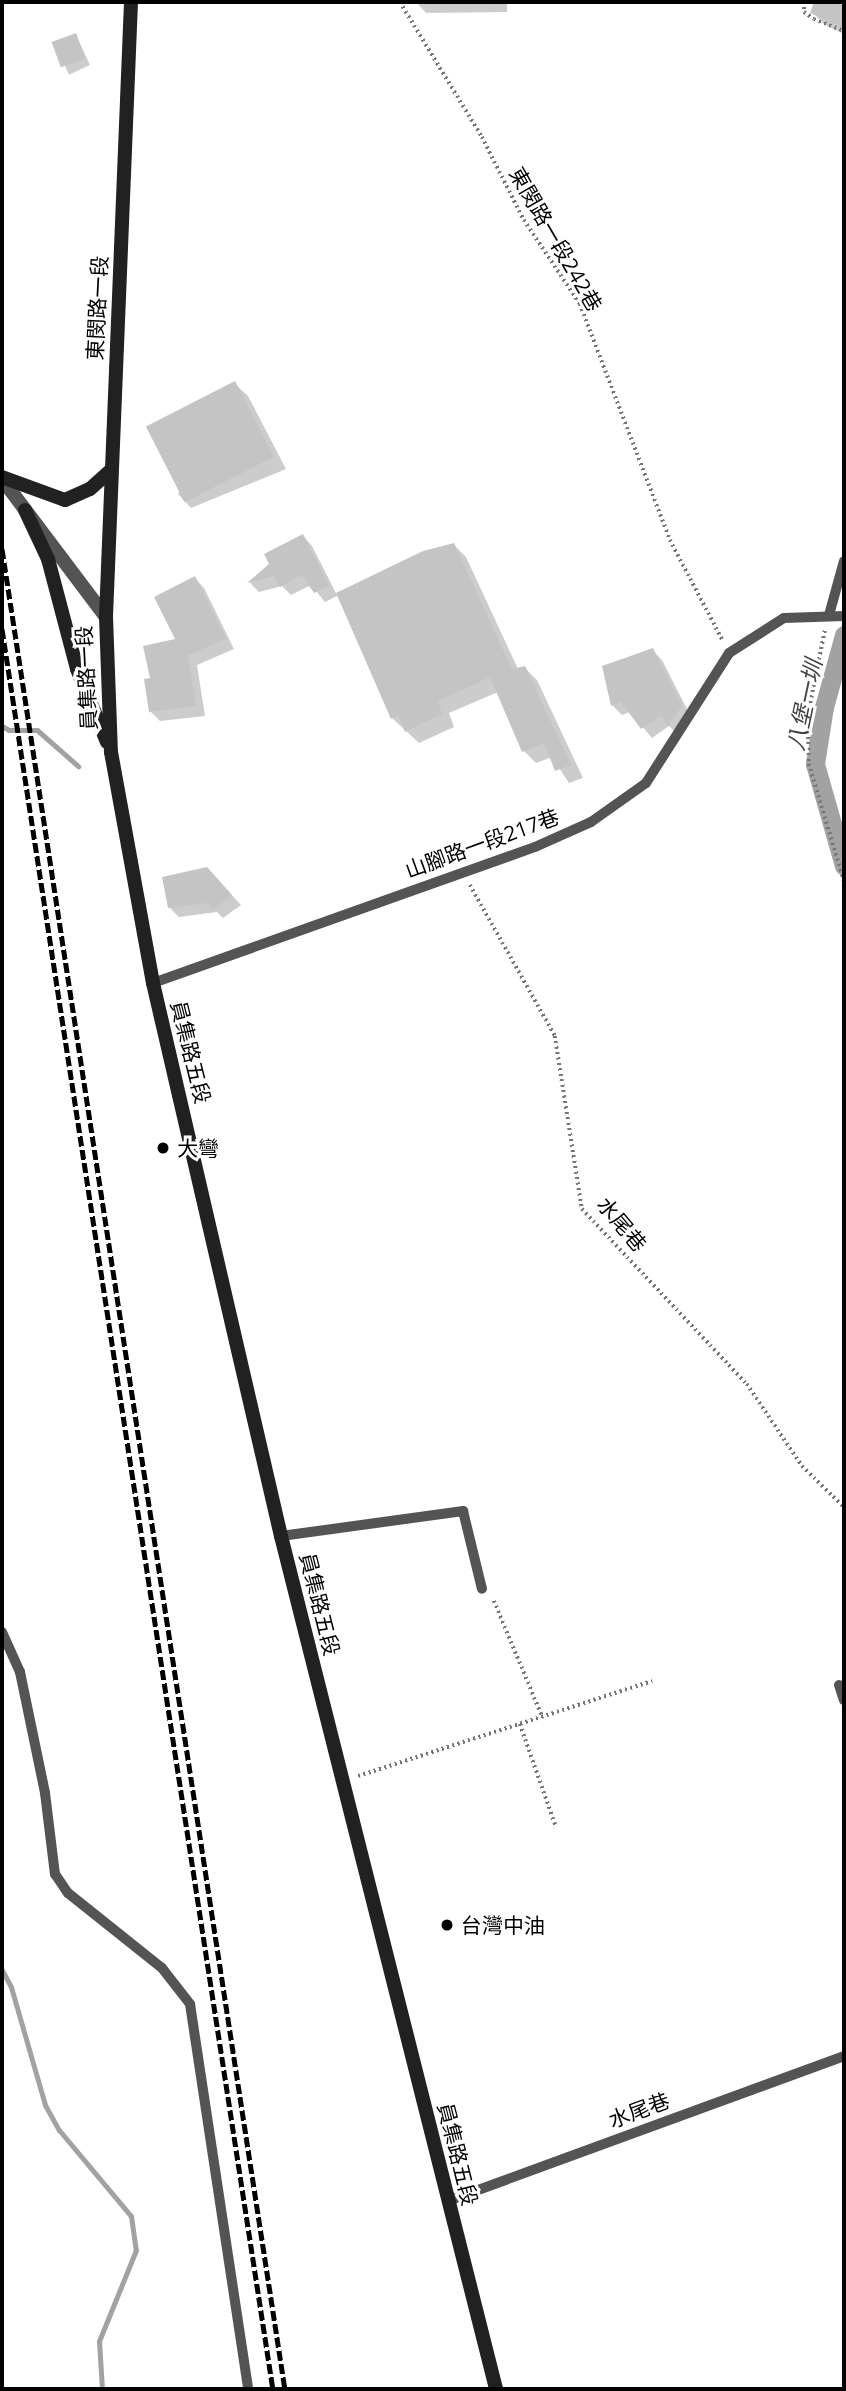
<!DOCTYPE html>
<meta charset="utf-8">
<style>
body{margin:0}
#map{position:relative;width:846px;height:2391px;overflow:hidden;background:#fff;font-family:"Open Sans","Noto Sans TC",sans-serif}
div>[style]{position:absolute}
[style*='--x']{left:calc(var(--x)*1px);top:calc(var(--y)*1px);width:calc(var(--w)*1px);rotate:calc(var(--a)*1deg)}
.shadow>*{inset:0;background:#0003;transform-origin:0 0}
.stream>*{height:5px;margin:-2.5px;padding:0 2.5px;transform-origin:2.5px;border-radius:2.5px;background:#a2a2a2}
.canal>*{height:19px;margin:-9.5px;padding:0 9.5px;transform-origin:9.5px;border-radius:9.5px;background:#a2a2a2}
.building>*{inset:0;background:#c4c4c4;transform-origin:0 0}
.path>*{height:3.5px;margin-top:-1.75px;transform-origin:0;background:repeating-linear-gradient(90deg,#767676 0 2px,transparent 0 5.5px)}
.service>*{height:10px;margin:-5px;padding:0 5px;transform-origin:5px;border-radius:5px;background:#545454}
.tertiary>*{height:14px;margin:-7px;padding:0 7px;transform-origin:7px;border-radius:7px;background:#545454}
.secondary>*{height:14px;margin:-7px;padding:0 7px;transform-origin:7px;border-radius:7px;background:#212121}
.rail>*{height:5px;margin-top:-2.5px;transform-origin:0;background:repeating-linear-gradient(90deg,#000 0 10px,transparent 0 13.5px)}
.dots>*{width:19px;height:19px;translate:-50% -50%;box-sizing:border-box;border:4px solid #fff;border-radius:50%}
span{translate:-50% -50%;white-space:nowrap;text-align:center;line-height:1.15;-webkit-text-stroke:6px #fff;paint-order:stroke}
.street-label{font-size:21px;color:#000}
.poi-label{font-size:21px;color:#000}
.left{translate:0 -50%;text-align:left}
.water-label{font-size:23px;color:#434343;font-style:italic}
.frame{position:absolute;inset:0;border:4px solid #000;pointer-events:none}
</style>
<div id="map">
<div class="shadow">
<i style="clip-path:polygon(416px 2px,507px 2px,507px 12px,426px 13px)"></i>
<i style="clip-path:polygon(816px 2px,844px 2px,844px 34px,825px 25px,812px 12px)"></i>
<i style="left:76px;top:35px;width:33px;height:23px;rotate:65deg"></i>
<i style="clip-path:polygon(234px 383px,248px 396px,286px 469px,191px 508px,178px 494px)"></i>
<i style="clip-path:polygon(303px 536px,312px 546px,337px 595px,423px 553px,453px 544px,466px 557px,518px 669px,524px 667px,537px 680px,583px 778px,569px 783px,552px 757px,536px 763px,524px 751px,498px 692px,449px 713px,454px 727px,419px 743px,392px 718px,339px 595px,325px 602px,311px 585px,291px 595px,282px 586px,259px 592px,250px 583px)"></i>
<i style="clip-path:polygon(195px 578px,204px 588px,234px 649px,197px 665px,205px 716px,160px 721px,150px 711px,152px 679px,178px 640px)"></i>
<i style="clip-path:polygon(652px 650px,662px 660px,691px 717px,678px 735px,669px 726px,652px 738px,630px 712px,622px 715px,612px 705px)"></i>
<i style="clip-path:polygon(217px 879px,241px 905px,223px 918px,217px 912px,179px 917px,169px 907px)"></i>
</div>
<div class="stream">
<i style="--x:2;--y:726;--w:8;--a:30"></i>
<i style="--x:9;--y:730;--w:28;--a:0"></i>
<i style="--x:37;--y:730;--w:55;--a:41.3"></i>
<i style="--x:2;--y:1970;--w:19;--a:62"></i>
<i style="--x:11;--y:1987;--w:123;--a:73.9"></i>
<i style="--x:45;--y:2105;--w:29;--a:61"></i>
<i style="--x:59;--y:2130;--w:112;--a:50.1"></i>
<i style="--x:131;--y:2216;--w:34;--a:82"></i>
<i style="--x:136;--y:2250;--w:98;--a:112.1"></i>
<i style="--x:99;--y:2341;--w:48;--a:86.4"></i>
</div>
<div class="canal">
<i style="--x:844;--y:635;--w:75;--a:105.5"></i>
<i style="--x:824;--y:707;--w:58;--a:99"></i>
<i style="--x:815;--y:764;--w:106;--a:74.1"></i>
</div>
<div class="building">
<i style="clip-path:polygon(814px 2px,844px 2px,844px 28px,810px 13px)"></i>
<i style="left:76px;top:33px;width:27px;height:26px;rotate:70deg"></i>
<i style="left:235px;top:381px;width:85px;height:100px;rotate:63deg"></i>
<i style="clip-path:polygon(303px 534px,329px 586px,314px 593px,302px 575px,280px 587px,274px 576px,247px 583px,269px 564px,264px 554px)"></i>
<i style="clip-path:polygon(454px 543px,512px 669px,525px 666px,571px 765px,555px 771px,544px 743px,522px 752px,490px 677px,438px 701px,442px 714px,405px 732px,398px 715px,391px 719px,336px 593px,423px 551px)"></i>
<i style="clip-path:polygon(195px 576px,226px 639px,188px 655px,196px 706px,149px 712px,144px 679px,150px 678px,143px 646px,175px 639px,154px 597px)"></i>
<i style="clip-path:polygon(653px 648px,682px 706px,667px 727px,662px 715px,641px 729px,621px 702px,611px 706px,602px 666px)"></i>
<i style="clip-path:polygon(207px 867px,232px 895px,212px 910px,208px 903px,168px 908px,162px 877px)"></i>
</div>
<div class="path">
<i style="--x:400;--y:2;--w:158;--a:58.7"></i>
<i style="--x:482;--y:137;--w:93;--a:63.2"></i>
<i style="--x:524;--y:220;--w:101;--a:56.3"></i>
<i style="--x:580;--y:304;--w:253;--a:69.1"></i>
<i style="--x:670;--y:540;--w:114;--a:62.3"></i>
<i style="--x:805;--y:2;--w:10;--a:96"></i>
<i style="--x:804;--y:12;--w:12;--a:35"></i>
<i style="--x:814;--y:19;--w:32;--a:22"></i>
<i style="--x:825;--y:631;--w:86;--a:101.4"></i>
<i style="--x:808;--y:715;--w:49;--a:88.8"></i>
<i style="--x:809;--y:764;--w:122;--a:73.3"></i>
<i style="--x:470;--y:885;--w:173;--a:60.6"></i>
<i style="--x:555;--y:1036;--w:175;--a:81.1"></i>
<i style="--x:582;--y:1209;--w:241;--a:46.7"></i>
<i style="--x:747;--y:1384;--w:99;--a:56.1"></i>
<i style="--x:802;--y:1466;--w:59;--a:44.3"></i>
<i style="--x:494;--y:1601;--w:125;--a:67.3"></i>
<i style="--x:520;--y:1724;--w:109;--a:70.7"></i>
<i style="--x:358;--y:1776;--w:309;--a:-17.9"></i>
</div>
<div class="service">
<i style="--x:829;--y:615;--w:56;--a:-74.5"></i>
<i style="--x:153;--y:983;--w:405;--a:-19.6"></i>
<i style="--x:535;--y:847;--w:61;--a:-24.1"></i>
<i style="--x:591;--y:822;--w:67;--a:-35.3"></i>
<i style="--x:646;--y:783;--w:154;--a:-57.4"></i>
<i style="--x:729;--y:653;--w:65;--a:-32.5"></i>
<i style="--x:784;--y:618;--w:60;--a:-1.9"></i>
<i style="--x:281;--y:1536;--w:184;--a:-7.8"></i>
<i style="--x:463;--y:1511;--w:80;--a:76.3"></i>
<i style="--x:2;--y:1632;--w:44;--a:65.8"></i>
<i style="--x:20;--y:1672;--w:124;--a:78.3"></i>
<i style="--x:45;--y:1793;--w:82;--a:83"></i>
<i style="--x:55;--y:1874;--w:23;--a:56"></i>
<i style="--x:68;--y:1893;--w:120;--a:38.6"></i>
<i style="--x:162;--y:1968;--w:46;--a:52.1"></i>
<i style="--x:190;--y:2004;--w:389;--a:81.4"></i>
<i style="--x:839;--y:1685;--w:16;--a:72"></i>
<i style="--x:448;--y:2201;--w:422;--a:-20.1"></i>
</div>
<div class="tertiary">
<i style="--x:2;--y:479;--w:173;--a:53"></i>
</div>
<div class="secondary">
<i style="--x:131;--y:2;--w:616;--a:92.33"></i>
<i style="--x:106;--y:617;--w:135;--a:87.9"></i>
<i style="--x:111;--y:752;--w:235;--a:79.7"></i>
<i style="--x:153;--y:983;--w:568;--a:76.97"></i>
<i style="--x:281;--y:1536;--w:880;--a:75.85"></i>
<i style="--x:2;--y:477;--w:67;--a:20.1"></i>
<i style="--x:65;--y:500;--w:27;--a:-24"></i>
<i style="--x:90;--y:489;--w:28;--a:-42"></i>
<i style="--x:25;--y:510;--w:54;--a:64.9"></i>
<i style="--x:48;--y:559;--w:114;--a:75.2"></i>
<i style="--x:77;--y:669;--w:79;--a:67.7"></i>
</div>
<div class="rail">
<i style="--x:2;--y:549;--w:1862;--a:81.26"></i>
<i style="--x:2;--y:629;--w:1781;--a:81.25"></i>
</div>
<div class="dots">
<i style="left:163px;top:1148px;background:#000"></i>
<i style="left:447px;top:1925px;background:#000"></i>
</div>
<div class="street-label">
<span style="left:556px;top:239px;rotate:60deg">東閔路一段242巷</span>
<span style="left:97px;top:308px;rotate:-87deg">東閔路一段</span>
<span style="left:86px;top:678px;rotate:-93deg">員集路一段</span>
<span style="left:482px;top:843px;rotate:-20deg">山腳路一段217巷</span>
<span style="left:191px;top:1052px;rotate:76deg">員集路五段</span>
<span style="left:622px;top:1224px;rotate:50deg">水尾巷</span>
<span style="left:320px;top:1604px;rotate:76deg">員集路五段</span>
<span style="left:639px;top:2110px;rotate:-20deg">水尾巷</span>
<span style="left:458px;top:2154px;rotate:76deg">員集路五段</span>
</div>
<div class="poi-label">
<span class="left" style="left:177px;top:1148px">大彎</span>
<span class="left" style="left:461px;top:1925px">台灣中油</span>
</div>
<div class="water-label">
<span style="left:804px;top:705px;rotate:-78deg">八堡一圳</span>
</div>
<div class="frame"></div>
</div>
